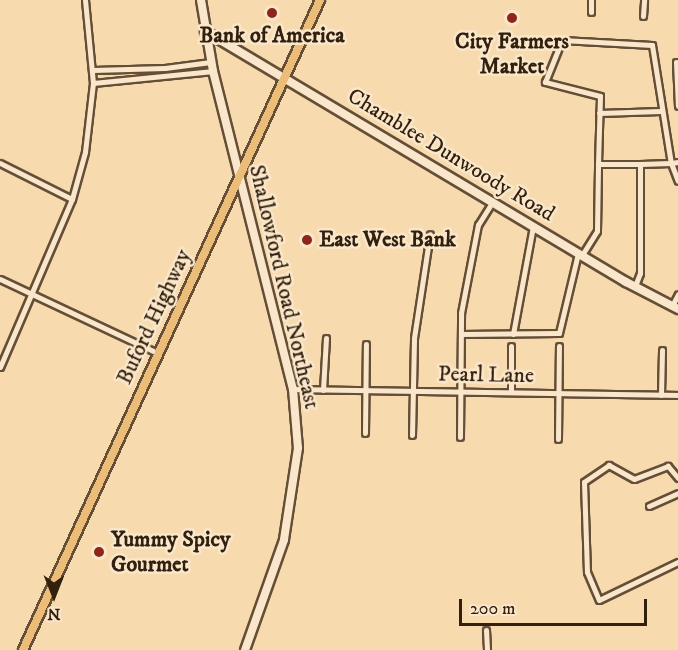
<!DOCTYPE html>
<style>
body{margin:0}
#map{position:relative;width:678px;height:650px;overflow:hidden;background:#f8daaf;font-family:"IM FELL DW Pica",serif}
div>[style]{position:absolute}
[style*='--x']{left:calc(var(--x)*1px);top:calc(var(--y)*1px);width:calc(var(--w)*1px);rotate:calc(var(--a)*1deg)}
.roads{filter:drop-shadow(2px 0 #644e36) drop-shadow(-2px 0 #644e36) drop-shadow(0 2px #644e36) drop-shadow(0 -2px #644e36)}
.street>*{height:5px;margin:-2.5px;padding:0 2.5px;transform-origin:2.5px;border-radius:2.5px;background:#fae7cb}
.secondary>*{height:8px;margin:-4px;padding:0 4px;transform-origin:4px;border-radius:4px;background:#fae7cb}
.primary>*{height:8px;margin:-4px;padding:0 4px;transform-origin:4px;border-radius:4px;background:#ecbd78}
.dots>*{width:16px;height:16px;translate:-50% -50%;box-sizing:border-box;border:3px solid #fae7cb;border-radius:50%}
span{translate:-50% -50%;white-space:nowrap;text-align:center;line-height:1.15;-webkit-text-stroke:5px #fae7cb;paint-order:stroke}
.poi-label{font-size:22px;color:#32200e;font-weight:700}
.left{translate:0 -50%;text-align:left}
.street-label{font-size:22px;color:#32200e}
.north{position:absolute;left:24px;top:566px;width:60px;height:60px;-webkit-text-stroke:4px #fae7cb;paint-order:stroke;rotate:180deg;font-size:16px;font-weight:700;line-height:24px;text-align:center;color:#32200e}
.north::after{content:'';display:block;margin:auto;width:21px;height:27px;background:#32200e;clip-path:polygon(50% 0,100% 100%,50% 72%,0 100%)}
.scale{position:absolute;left:459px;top:599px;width:188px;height:27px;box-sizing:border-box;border:3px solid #32200e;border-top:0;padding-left:8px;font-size:18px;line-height:21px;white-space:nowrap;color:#32200e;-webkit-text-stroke:4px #fae7cb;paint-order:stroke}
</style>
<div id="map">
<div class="roads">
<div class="street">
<i style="--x:591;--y:12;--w:12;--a:-90"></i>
<i style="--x:643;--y:16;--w:16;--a:-86"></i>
<i style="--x:676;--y:62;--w:44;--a:87.4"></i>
<i style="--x:93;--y:70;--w:72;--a:-1.6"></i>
<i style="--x:165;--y:68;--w:46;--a:-7.4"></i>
<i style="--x:93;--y:83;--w:121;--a:-5.7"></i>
<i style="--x:599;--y:113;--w:62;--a:-1.8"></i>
<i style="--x:678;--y:162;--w:7;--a:172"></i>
<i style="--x:671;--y:163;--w:19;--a:69"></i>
<i style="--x:0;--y:163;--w:80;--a:26.6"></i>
<i style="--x:598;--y:164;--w:68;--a:-88.3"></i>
<i style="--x:600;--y:96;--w:57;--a:-165.7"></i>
<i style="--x:545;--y:82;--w:45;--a:-68"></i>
<i style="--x:562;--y:40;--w:90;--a:3.2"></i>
<i style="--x:652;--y:45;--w:120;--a:80.9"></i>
<i style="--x:671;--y:163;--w:31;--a:178"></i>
<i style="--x:582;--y:255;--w:28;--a:-58"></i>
<i style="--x:597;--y:231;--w:67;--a:-89.1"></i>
<i style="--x:598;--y:164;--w:42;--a:0"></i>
<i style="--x:640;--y:164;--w:109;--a:90"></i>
<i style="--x:640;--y:273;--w:14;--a:111"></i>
<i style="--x:0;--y:279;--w:174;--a:25.2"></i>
<i style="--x:672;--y:306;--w:13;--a:-63"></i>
<i style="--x:461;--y:334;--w:98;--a:-0.6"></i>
<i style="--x:559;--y:333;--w:82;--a:-76.6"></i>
<i style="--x:513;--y:334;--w:110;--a:-79.5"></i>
<i style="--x:0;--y:367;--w:183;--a:-66.8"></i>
<i style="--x:72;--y:199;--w:49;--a:-74.5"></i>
<i style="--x:85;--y:152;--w:69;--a:-83.4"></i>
<i style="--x:93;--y:83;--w:83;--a:-95.5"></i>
<i style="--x:293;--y:389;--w:385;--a:0.9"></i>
<i style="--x:323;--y:390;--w:52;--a:-86.7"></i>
<i style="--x:511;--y:392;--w:46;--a:-90"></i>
<i style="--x:661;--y:395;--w:45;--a:-88.7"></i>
<i style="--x:365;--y:433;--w:89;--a:-89.4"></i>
<i style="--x:412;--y:435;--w:97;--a:-88.8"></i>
<i style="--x:414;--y:338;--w:105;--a:-81.3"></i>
<i style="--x:460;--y:437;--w:124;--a:-89.5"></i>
<i style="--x:461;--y:313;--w:90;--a:-79.1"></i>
<i style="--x:478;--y:225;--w:28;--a:-58"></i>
<i style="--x:558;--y:439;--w:93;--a:-89.4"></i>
<i style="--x:678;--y:478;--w:16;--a:-130"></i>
<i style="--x:668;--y:466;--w:36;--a:159"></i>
<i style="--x:634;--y:479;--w:29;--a:-151"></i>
<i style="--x:609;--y:465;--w:30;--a:146"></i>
<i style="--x:584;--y:482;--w:90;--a:88.1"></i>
<i style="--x:587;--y:572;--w:30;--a:67"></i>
<i style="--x:599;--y:600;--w:88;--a:-25.7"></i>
<i style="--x:649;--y:506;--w:32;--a:-24"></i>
<i style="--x:486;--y:630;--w:20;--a:87"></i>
</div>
<div class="secondary">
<i style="--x:201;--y:0;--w:72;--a:80.4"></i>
<i style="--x:213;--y:71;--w:328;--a:75.9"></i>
<i style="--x:293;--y:389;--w:59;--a:85.2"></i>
<i style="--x:298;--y:448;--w:93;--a:98.7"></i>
<i style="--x:284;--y:540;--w:117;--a:109.5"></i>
<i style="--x:205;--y:31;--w:490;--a:30.8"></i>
<i style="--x:626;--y:282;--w:59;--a:27.4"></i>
</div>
<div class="primary">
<i style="--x:23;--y:650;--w:715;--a:-65.44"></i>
</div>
</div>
<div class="dots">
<i style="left:272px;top:13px;background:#8f2418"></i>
<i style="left:512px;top:18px;background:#8f2418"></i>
<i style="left:307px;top:240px;background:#8f2418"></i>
<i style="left:99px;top:552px;background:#8f2418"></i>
</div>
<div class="poi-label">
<span style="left:272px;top:36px">Bank of America</span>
<span style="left:512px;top:54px">City Farmers<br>Market</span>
<span class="left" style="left:319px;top:240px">East West Bank</span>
<span class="left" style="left:111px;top:552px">Yummy Spicy<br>Gourmet</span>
</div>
<div class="street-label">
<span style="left:451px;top:155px;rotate:31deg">Chamblee Dunwoody Road</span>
<span style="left:284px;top:287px;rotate:77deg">Shallowford Road Northeast</span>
<span style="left:154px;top:317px;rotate:-65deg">Buford Highway</span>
<span style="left:486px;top:375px;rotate:1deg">Pearl Lane</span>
</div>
<div class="north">N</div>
<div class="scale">200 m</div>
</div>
